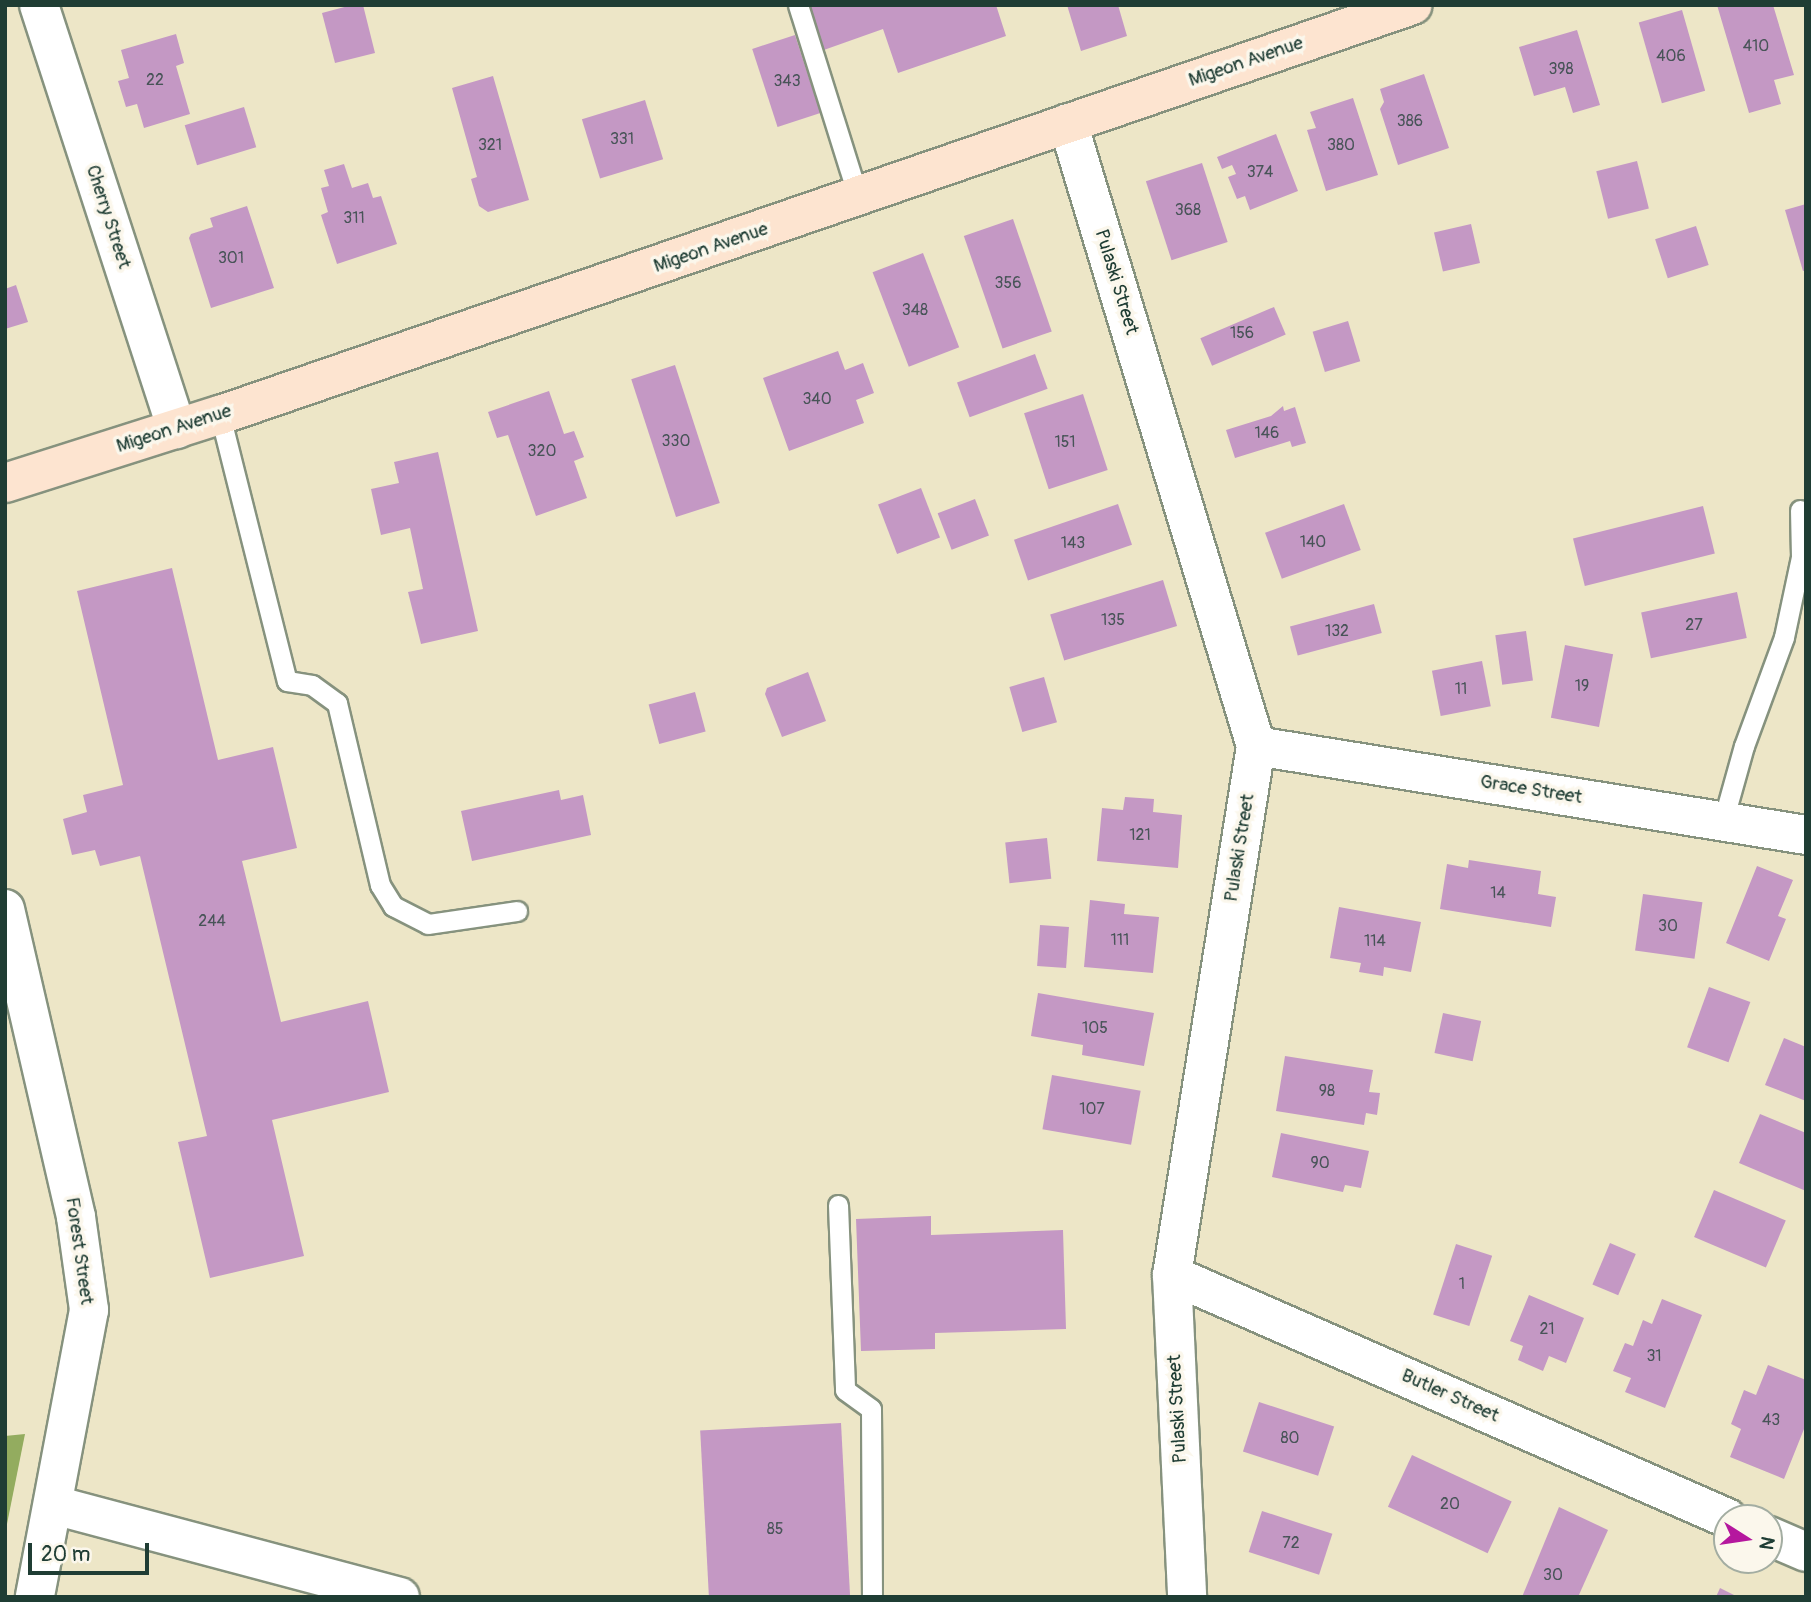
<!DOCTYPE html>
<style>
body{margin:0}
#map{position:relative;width:1811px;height:1602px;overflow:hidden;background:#ede6c7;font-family:Pangolin,sans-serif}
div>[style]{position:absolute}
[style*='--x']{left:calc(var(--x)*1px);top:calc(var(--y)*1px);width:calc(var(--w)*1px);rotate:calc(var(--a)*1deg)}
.forest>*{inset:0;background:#93ac5f}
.building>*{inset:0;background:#c498c4;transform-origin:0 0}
.roads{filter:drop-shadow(2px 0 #86927e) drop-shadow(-2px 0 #86927e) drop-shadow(0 2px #86927e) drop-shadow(0 -2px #86927e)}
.service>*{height:19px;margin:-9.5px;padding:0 9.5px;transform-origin:9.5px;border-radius:9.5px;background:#fff}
.minor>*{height:38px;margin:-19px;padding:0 19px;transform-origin:19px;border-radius:19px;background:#fff}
.secondary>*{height:38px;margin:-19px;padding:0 19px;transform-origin:19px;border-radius:19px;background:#fde4d0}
span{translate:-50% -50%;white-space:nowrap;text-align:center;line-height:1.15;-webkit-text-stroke:7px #fbf7ec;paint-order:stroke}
.number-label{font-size:16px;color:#485458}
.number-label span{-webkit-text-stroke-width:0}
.street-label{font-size:19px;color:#1f3d34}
.frame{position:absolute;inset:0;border:7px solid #1f3d34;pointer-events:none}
.north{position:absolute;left:1713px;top:1504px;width:70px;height:70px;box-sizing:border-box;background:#fbf7ec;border:2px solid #a3ada2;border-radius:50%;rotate:102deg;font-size:19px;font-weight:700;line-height:28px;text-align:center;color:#1f3d34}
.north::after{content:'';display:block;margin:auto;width:24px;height:32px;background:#b5179e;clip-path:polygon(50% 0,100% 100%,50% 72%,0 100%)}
.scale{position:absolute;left:28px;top:1543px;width:121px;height:32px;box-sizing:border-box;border:4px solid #1f3d34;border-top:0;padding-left:9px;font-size:21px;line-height:24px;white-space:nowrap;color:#1f3d34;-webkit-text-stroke:5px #fbf7ec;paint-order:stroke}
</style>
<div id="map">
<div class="forest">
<i style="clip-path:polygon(25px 1434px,5px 1534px,5px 1436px)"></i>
</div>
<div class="building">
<i style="clip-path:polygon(352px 5px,363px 5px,375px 53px,335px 63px,322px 13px)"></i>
<i style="clip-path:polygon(805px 5px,996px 5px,1006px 36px,898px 73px,883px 29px,821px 51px)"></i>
<i style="clip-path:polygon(1067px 5px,1118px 5px,1127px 36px,1081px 51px)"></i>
<i style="clip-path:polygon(1717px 5px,1773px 5px,1794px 75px,1774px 80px,1781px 104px,1749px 113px)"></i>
<i style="left:1682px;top:10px;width:84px;height:45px;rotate:74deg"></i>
<i style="clip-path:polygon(1577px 30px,1600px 105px,1573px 113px,1565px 87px,1534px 96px,1519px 47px)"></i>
<i style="clip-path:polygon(176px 34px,184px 63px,176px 66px,190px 114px,144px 128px,137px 104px,126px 107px,118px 81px,129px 78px,121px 50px)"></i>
<i style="left:795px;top:35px;width:82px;height:45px;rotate:72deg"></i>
<i style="clip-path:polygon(1424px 74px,1449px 148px,1398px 165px,1380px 109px,1384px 102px,1380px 89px)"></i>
<i style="clip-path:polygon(493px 76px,529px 200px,488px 212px,479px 206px,471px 179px,477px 177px,452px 88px)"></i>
<i style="clip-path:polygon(1353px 98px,1378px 175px,1326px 191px,1307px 130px,1316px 128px,1310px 112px)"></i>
<i style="left:645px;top:100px;width:62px;height:66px;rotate:73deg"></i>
<i style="left:244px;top:107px;width:42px;height:62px;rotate:73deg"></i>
<i style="clip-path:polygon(1276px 134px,1298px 191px,1250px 210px,1245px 196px,1237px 199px,1228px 177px,1236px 174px,1232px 165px,1222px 169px,1217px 157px)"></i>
<i style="left:1637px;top:161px;width:49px;height:42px;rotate:76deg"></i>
<i style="left:1202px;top:163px;width:83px;height:59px;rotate:72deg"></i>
<i style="clip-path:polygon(344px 164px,352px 188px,368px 183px,373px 198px,381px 196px,397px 244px,337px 264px,321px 215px,328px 212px,321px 188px,329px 186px,324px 170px)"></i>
<i style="clip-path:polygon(1806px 204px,1806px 270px,1803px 271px,1785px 210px)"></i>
<i style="clip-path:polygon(247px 206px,274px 288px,211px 308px,189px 238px,191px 234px,213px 227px,210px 218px)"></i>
<i style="left:1013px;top:219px;width:119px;height:52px;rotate:71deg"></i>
<i style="left:1471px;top:224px;width:40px;height:38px;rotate:77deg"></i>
<i style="left:1696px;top:226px;width:41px;height:43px;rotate:72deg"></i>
<i style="left:923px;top:253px;width:101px;height:54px;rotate:69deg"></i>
<i style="clip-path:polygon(16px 285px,28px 322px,5px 329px,5px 289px)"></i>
<i style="left:1274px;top:307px;width:30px;height:80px;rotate:67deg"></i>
<i style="left:1348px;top:321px;width:42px;height:37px;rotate:73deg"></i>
<i style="clip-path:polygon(838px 351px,845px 370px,863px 363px,874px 393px,856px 400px,864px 423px,789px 451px,763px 378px)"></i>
<i style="left:1035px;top:354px;width:37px;height:83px;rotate:70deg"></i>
<i style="left:675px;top:365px;width:145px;height:46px;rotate:72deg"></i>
<i style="clip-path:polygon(549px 391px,564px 434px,574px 431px,584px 457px,574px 461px,587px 498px,536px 516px,508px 435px,497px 438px,488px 412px)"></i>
<i style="left:1083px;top:394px;width:80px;height:62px;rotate:72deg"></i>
<i style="clip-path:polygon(1283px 406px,1284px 411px,1295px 407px,1306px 443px,1292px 447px,1290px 441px,1235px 458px,1226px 430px,1271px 416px)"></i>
<i style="clip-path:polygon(438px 452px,478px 631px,421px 644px,408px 592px,423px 589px,410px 528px,381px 535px,371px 489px,399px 483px,394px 462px)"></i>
<i style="left:921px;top:488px;width:53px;height:46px;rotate:69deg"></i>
<i style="left:975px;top:499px;width:39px;height:40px;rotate:69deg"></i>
<i style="left:1118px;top:504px;width:43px;height:110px;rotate:71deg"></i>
<i style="left:1344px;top:504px;width:49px;height:84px;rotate:70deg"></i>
<i style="left:1703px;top:506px;width:49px;height:134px;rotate:76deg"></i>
<i style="clip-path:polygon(172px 568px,218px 760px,273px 747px,297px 848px,242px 861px,281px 1022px,368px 1001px,389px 1092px,272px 1120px,304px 1256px,210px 1278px,178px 1142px,207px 1136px,140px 856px,100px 866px,95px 850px,72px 855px,63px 819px,87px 812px,83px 795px,123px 785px,77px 591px)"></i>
<i style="left:1163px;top:580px;width:48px;height:118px;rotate:73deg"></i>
<i style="left:1737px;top:592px;width:47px;height:98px;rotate:78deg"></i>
<i style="left:1374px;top:604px;width:30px;height:87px;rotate:75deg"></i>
<i style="left:1526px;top:631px;width:50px;height:31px;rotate:82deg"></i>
<i style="left:1565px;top:645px;width:49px;height:74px;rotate:11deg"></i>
<i style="left:1482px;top:661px;width:46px;height:51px;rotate:79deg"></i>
<i style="clip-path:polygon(808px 672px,826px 721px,782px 737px,765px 694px,767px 688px)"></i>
<i style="left:1044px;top:677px;width:47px;height:36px;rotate:74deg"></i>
<i style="left:695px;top:692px;width:41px;height:48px;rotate:75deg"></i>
<i style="clip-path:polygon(559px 790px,561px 800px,583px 795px,591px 835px,472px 861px,461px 811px)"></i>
<i style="clip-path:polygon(1125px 797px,1154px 799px,1153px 812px,1182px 815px,1178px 868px,1097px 861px,1102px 808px,1123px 810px)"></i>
<i style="left:1047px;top:838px;width:41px;height:42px;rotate:84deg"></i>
<i style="clip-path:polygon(1469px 860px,1541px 871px,1538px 894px,1556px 897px,1551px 927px,1440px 909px,1447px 864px,1468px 868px)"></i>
<i style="clip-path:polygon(1757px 866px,1793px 880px,1778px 916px,1786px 919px,1769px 961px,1726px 943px)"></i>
<i style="left:1643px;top:894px;width:60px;height:57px;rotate:8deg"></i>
<i style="clip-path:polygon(1090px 900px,1125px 904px,1124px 914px,1159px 917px,1153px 973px,1084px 967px)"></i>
<i style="clip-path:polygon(1339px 907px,1421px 922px,1411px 972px,1384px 967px,1383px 976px,1359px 972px,1361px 963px,1330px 958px)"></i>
<i style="left:1040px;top:925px;width:29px;height:41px;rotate:4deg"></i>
<i style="left:1709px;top:987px;width:44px;height:64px;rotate:20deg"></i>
<i style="clip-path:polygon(1038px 993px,1154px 1013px,1144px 1066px,1082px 1055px,1083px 1045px,1031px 1036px)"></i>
<i style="left:1443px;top:1013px;width:39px;height:41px;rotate:12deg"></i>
<i style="clip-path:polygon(1784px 1038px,1806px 1047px,1806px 1101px,1765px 1085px)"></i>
<i style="clip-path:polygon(1285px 1056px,1373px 1070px,1369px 1092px,1380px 1093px,1377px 1115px,1366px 1113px,1364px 1125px,1276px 1111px)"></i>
<i style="left:1052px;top:1075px;width:90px;height:55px;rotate:10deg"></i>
<i style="clip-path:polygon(1760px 1114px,1806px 1133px,1806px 1191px,1739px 1163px)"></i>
<i style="clip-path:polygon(1281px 1133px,1369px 1151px,1361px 1188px,1345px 1185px,1343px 1192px,1272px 1177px)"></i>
<i style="left:1714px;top:1190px;width:78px;height:51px;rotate:23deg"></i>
<i style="clip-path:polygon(931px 1216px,931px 1235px,1063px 1230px,1066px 1329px,935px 1333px,935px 1349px,861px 1351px,856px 1219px)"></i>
<i style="left:1610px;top:1243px;width:28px;height:45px;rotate:23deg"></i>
<i style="left:1456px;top:1244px;width:38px;height:74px;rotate:18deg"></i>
<i style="clip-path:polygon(1529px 1295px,1584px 1318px,1566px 1363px,1549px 1356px,1543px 1371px,1518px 1360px,1523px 1346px,1510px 1341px)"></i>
<i style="clip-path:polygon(1662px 1299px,1702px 1315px,1665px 1408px,1625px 1392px,1631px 1378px,1613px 1371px,1625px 1343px,1633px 1346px,1643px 1320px,1652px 1324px)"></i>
<i style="clip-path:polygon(1768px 1365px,1806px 1380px,1806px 1424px,1784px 1479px,1730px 1457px,1741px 1429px,1731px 1424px,1744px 1390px,1756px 1395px)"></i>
<i style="left:1259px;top:1402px;width:79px;height:52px;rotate:18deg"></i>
<i style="left:841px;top:1423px;width:174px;height:141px;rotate:87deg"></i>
<i style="left:1412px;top:1455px;width:110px;height:57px;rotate:25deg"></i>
<i style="clip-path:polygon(1559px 1507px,1608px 1530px,1578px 1597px,1522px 1597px)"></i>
<i style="left:1262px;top:1511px;width:74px;height:43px;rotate:18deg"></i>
<i style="clip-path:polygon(1720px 1588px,1738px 1597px,1716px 1597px)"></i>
</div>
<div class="roads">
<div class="service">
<i style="--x:798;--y:5;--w:200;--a:72.6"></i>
<i style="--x:220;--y:415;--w:274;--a:75.9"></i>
<i style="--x:287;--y:681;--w:25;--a:9"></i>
<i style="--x:312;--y:685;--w:31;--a:36"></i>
<i style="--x:337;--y:703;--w:187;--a:76.7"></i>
<i style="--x:380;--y:885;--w:25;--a:58"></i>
<i style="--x:393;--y:906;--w:39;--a:27"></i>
<i style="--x:428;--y:924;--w:90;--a:-8.3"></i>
<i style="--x:1723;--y:821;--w:78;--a:-74.4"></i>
<i style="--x:1744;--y:746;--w:116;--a:-69.8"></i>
<i style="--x:1784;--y:637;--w:82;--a:-78"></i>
<i style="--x:1801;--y:557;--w:47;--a:-91.2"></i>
<i style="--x:838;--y:1205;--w:185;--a:87.8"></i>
<i style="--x:845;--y:1390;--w:32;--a:36"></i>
<i style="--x:871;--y:1409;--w:188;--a:89.7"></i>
</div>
<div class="minor">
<i style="--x:39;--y:5;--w:446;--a:72"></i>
<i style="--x:1068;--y:123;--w:651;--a:73.21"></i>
<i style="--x:1256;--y:746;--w:536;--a:99.02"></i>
<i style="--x:1172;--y:1275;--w:322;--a:87.3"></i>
<i style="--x:1256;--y:746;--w:557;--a:9.19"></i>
<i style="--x:5;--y:909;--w:316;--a:77"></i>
<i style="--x:76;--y:1217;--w:94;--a:82"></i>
<i style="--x:89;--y:1310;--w:292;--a:100.7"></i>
<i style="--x:1172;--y:1275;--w:606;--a:23.65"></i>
<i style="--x:54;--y:1505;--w:358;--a:14.9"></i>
<i style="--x:1769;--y:1536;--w:40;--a:23.4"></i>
</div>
<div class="secondary">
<i style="--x:5;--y:483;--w:225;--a:-17.6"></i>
<i style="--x:220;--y:415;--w:1261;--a:-18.97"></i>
</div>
</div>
<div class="number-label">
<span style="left:1756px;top:46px">410</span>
<span style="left:1671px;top:56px">406</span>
<span style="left:1561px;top:69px">398</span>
<span style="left:155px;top:80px">22</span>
<span style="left:787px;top:81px">343</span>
<span style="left:1410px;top:121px">386</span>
<span style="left:622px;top:139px">331</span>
<span style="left:490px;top:145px">321</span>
<span style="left:1341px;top:145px">380</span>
<span style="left:1260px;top:172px">374</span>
<span style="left:1188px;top:210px">368</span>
<span style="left:354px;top:218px">311</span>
<span style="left:231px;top:258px">301</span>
<span style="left:1008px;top:283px">356</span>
<span style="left:915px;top:310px">348</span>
<span style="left:1242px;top:333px">156</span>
<span style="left:817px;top:399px">340</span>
<span style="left:1267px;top:433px">146</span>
<span style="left:676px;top:441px">330</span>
<span style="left:1065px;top:442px">151</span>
<span style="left:542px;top:451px">320</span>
<span style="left:1313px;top:542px">140</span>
<span style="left:1073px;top:543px">143</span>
<span style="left:1113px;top:620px">135</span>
<span style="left:1694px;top:625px">27</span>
<span style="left:1337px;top:631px">132</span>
<span style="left:1582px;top:686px">19</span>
<span style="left:1461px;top:689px">11</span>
<span style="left:1140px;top:835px">121</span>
<span style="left:1498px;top:893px">14</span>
<span style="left:212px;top:921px">244</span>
<span style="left:1668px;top:926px">30</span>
<span style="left:1120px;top:940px">111</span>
<span style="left:1375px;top:941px">114</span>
<span style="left:1095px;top:1028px">105</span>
<span style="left:1327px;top:1091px">98</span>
<span style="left:1092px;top:1109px">107</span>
<span style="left:1320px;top:1163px">90</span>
<span style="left:1462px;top:1284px">1</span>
<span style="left:1547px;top:1329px">21</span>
<span style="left:1654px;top:1356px">31</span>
<span style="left:1771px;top:1420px">43</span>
<span style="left:1290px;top:1438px">80</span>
<span style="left:1450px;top:1504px">20</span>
<span style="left:775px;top:1529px">85</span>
<span style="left:1291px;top:1543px">72</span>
<span style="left:1553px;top:1575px">30</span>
</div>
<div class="street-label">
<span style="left:1246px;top:62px;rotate:-19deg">Migeon Avenue</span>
<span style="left:108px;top:217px;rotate:72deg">Cherry Street</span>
<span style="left:711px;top:248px;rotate:-19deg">Migeon Avenue</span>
<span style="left:1116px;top:282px;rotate:73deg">Pulaski Street</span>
<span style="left:174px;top:429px;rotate:-18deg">Migeon Avenue</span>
<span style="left:1531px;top:790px;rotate:9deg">Grace Street</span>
<span style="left:1240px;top:848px;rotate:-81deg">Pulaski Street</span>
<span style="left:79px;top:1251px;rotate:82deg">Forest Street</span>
<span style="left:1450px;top:1396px;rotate:24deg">Butler Street</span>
<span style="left:1178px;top:1409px;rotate:-93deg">Pulaski Street</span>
</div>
<div class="frame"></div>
<div class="north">N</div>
<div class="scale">20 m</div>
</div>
